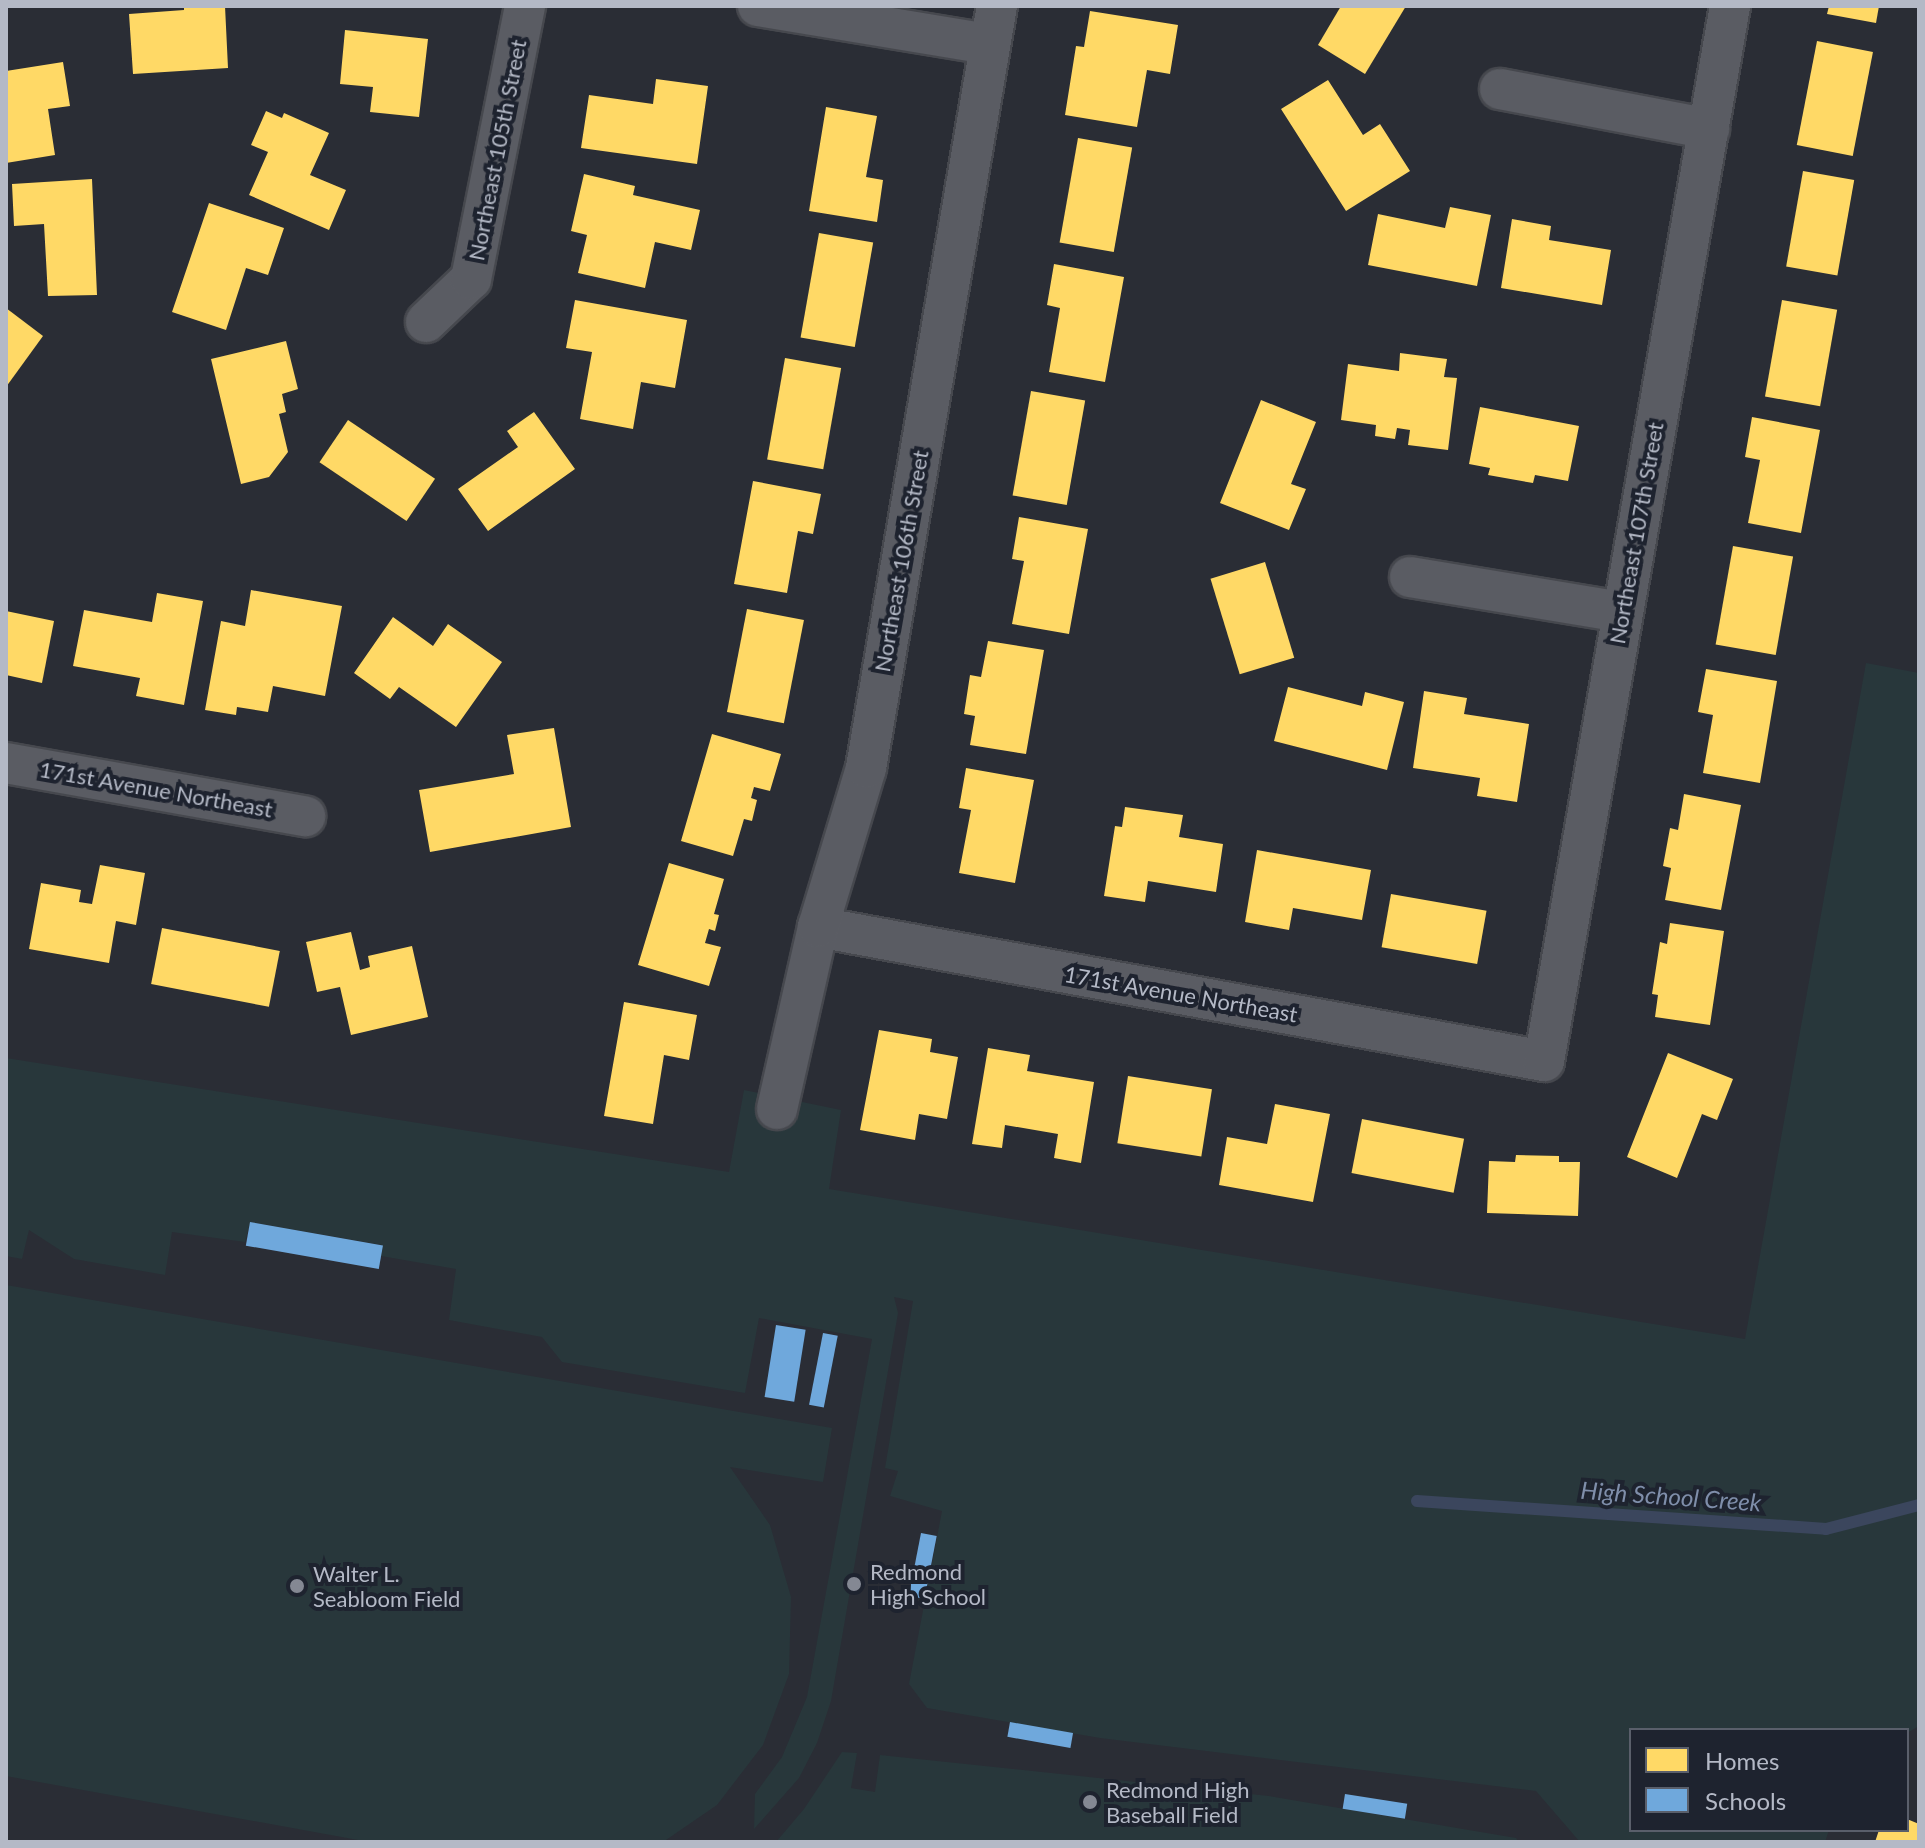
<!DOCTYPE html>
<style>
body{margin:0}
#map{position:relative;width:1925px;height:1848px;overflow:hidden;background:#2a2d35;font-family:Lato,sans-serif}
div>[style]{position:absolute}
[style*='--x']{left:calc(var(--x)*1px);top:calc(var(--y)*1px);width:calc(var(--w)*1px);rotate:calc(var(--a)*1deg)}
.green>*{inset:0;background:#28373b}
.homes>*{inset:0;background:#ffd966;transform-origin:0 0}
.schools>*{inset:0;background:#6fa8dc;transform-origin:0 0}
.stream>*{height:12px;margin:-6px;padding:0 6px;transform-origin:6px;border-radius:6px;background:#3b465d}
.roads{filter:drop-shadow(2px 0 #46484e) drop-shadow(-2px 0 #46484e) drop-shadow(0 2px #46484e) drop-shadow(0 -2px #46484e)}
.street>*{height:40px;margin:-20px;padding:0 20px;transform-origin:20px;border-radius:20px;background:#5a5c63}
.dots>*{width:22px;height:22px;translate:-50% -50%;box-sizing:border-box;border:4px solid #1e232f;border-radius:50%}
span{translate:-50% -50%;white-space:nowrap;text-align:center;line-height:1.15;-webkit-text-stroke:8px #1e232f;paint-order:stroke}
.street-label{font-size:22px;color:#b4b9c6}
.poi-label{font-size:22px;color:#b4b9c6}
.left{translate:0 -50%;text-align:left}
.water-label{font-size:24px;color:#7f8eaa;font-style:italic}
.frame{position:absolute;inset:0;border:8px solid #b4b9c6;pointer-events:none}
.legend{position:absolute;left:1629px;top:1728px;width:280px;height:104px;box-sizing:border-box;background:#1e232f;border:2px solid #5a5f6b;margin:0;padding:10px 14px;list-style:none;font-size:24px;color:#b4b9c6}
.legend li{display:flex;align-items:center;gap:16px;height:40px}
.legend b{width:40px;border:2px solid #5a5f6b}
</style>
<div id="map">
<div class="green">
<i style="clip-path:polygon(1866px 663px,1919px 673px,1919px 1726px,1907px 1733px,1631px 1730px,1631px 1830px,1829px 1830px,1825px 1842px,1580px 1842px,1536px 1791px,1100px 1738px,927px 1708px,909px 1684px,942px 1511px,890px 1496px,898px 1471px,885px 1468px,913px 1301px,894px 1297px,898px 1313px,831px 1701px,817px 1743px,799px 1778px,754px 1829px,755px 1794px,782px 1757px,807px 1697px,872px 1339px,759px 1318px,745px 1393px,562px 1362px,542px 1337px,449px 1320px,456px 1269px,381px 1256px,382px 1245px,250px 1222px,245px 1242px,172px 1232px,165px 1275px,74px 1259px,29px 1230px,22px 1259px,6px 1256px,6px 1058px,729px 1172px,744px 1090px,841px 1110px,829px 1189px,1745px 1339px)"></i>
<i style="clip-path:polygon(6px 1285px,832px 1428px,823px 1482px,730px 1467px,770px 1525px,791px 1597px,789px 1674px,763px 1745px,717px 1805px,663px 1842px,369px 1842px,6px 1776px)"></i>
<i style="clip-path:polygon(842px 1752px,857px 1753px,851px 1788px,875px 1792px,880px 1755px,1269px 1796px,1516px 1838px,1519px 1842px,776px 1842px,804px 1809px)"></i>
</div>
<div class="homes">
<i style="clip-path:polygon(184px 6px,225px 6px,228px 68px,133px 74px,129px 14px,184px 10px)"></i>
<i style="clip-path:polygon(1341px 6px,1406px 6px,1365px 74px,1318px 45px)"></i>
<i style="clip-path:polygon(1829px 6px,1879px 6px,1876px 23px,1827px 14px)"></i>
<i style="clip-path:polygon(1090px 11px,1178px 25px,1170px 74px,1147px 70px,1137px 127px,1065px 115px,1076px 46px,1084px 47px)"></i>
<i style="clip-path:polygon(345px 30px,428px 39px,419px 117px,370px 112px,373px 87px,340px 84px)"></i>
<i style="left:1817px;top:41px;width:57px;height:106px;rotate:11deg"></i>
<i style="clip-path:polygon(63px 62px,70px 106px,48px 109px,55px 155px,6px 163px,6px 71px)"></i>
<i style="clip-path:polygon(656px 79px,708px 86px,697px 164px,581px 148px,589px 95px,653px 104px)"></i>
<i style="clip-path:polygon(1328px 80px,1363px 135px,1380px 124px,1410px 171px,1346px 211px,1281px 109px)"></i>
<i style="clip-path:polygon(826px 107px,877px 116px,866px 177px,883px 180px,877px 222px,809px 211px)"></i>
<i style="clip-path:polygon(266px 111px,282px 118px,284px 113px,329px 133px,310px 175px,346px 190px,329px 230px,249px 195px,268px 152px,251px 145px)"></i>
<i style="left:1078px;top:138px;width:55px;height:106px;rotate:10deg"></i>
<i style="left:1803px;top:171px;width:52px;height:97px;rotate:10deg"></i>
<i style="clip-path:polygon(584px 174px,635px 186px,633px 195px,700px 210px,691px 250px,655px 242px,645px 288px,578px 273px,587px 235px,571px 231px)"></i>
<i style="clip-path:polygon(92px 179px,97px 295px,48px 296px,44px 224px,14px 226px,12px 184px)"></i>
<i style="clip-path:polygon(209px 203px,284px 228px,268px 275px,246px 268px,226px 330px,172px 312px)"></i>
<i style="clip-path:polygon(1450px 207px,1491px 215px,1477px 286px,1368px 265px,1378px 214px,1445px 228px)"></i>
<i style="clip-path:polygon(1512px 219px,1551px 226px,1549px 240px,1611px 250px,1602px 305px,1501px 288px)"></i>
<i style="left:819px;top:233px;width:55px;height:106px;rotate:10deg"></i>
<i style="clip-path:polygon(1054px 264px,1124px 277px,1105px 382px,1049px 372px,1060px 308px,1047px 305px)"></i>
<i style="clip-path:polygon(575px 300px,687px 320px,675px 388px,641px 382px,633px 429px,580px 419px,592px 352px,566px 348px)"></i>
<i style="left:1782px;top:300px;width:56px;height:98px;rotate:10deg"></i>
<i style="clip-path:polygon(6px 308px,43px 336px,6px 387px)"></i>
<i style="clip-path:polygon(286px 341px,298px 389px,282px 394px,286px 412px,279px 414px,288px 452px,269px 477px,241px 484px,211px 359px)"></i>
<i style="clip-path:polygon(1400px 353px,1447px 359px,1444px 377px,1457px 378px,1448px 450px,1408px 445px,1410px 430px,1397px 428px,1395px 439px,1375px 436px,1376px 425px,1341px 420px,1348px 364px,1399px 371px)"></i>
<i style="left:785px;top:358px;width:57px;height:103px;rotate:10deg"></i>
<i style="left:1031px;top:391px;width:55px;height:106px;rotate:10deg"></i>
<i style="clip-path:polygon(1261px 400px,1316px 422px,1291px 484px,1306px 489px,1289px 530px,1220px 503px)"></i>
<i style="clip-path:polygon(1480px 407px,1579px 426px,1568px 481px,1535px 475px,1533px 483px,1488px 475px,1490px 468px,1469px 464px)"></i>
<i style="clip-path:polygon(534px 412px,575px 469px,488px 531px,458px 489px,518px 447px,507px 431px)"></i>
<i style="clip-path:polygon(1752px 417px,1820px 430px,1801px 533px,1748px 523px,1760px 460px,1745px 457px)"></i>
<i style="left:348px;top:420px;width:105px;height:51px;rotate:34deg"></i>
<i style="clip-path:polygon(753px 481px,821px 494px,813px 534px,798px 531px,787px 593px,734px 584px)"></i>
<i style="clip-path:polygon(1019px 517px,1088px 529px,1069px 634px,1012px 624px,1024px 561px,1012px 559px)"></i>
<i style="left:1733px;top:546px;width:61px;height:100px;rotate:10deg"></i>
<i style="left:1265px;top:562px;width:100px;height:57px;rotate:73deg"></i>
<i style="clip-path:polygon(251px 590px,342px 606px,325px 696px,273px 686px,268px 712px,237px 707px,236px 715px,205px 710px,221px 621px,245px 626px)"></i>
<i style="clip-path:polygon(157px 593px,203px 601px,184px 705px,136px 696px,140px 678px,73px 666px,84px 610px,152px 622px)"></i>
<i style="left:747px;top:609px;width:58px;height:105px;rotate:11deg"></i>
<i style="clip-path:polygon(6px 611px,54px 621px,42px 683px,6px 675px)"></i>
<i style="clip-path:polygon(393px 617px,433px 646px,448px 624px,502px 662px,456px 727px,399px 687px,390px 699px,354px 673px)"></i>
<i style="clip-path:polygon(988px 641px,1044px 650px,1026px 754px,970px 745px,975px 716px,964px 714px,970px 675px,981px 677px)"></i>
<i style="clip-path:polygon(1706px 669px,1777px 681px,1760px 783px,1703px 773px,1713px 715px,1698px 712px)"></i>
<i style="clip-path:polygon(1288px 687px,1362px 706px,1365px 692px,1404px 702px,1387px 770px,1274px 741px)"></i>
<i style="clip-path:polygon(1424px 691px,1467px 698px,1464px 714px,1529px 724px,1517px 802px,1477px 796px,1480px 778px,1413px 768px)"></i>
<i style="clip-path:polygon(554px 728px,571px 827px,430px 852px,419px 790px,514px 774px,507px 735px)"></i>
<i style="clip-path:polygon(712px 734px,781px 754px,770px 791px,754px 787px,751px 798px,757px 800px,752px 821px,744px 819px,733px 856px,681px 841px)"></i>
<i style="clip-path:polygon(966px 768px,1034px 780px,1015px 883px,959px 873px,971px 810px,959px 808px)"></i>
<i style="clip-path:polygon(1684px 794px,1741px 805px,1721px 910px,1665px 900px,1671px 868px,1663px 866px,1670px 828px,1678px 830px)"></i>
<i style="clip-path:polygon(1125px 807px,1183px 815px,1179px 837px,1223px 844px,1216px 892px,1148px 881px,1145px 902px,1104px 896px,1115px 826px,1122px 827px)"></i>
<i style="clip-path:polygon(1257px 850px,1371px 870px,1362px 920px,1293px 908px,1289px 930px,1245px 922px)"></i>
<i style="clip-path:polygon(669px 863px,724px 879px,714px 914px,719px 915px,715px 931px,709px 929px,705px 943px,721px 947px,709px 986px,638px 965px)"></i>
<i style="clip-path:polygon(100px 865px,145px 873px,136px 925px,116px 921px,109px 963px,29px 949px,41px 883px,81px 890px,79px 902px,92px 904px)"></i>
<i style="left:1391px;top:894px;width:97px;height:54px;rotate:10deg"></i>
<i style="clip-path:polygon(1670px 923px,1724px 931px,1710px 1025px,1655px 1017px,1658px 995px,1652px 994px,1660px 942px,1667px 944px)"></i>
<i style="left:162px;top:928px;width:120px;height:57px;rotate:11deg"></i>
<i style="clip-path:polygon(351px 932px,360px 970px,370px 967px,368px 956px,412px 946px,428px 1017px,351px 1035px,340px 987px,317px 992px,306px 942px)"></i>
<i style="clip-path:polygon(624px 1002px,697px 1015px,689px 1060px,664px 1055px,653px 1124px,604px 1116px)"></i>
<i style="clip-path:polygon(879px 1030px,932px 1039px,930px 1052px,958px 1057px,947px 1119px,919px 1114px,915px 1140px,860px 1130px)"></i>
<i style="clip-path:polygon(988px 1048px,1030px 1055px,1027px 1071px,1094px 1082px,1081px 1163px,1054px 1158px,1058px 1134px,1005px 1125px,1002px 1148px,972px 1144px)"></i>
<i style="clip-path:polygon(1668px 1053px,1733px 1079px,1717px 1120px,1702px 1114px,1677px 1178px,1627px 1157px)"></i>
<i style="left:1128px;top:1076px;width:85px;height:68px;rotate:9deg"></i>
<i style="clip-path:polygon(1275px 1104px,1330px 1114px,1313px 1202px,1219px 1185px,1227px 1137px,1267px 1144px)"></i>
<i style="left:1362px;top:1119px;width:104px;height:55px;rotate:11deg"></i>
<i style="clip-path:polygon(1516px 1155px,1559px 1156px,1559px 1162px,1580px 1162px,1578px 1216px,1487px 1213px,1489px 1161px,1515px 1162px)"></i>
<i style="clip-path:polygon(1907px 1819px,1919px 1824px,1919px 1842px,1875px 1842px,1879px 1830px,1907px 1830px)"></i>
</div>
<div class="schools">
<i style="left:250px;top:1222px;width:135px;height:24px;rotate:10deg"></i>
<i style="left:776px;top:1325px;width:30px;height:73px;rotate:9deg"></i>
<i style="left:823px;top:1333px;width:15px;height:73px;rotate:11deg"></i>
<i style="left:921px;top:1533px;width:16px;height:64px;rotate:11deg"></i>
<i style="left:1010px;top:1722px;width:64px;height:15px;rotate:10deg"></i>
<i style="left:1345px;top:1794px;width:63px;height:15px;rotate:9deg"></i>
</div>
<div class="stream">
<i style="--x:1417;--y:1501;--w:410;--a:3.9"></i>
<i style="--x:1826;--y:1529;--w:96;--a:-14.5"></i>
</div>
<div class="roads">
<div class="street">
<i style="--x:758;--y:6;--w:233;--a:9.4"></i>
<i style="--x:1500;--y:89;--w:213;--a:10.8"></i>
<i style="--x:426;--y:322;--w:62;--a:-43.7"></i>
<i style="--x:471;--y:279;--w:278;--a:-78.8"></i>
<i style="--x:1410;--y:577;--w:214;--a:9.4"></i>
<i style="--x:6;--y:763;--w:304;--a:10.1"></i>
<i style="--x:818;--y:927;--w:738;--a:10.46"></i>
<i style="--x:1544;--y:1061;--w:1071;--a:-80"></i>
<i style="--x:777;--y:1109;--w:187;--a:-77.3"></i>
<i style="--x:818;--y:927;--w:166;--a:-73.2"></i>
<i style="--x:866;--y:768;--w:773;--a:-80.25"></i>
</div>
</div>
<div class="dots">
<i style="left:854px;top:1584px;background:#848893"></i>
<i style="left:297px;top:1586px;background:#848893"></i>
<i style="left:1090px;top:1802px;background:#848893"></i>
</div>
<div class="street-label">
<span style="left:497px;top:150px;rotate:-79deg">Northeast 105th Street</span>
<span style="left:1636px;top:533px;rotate:-80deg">Northeast 107th Street</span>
<span style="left:901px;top:561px;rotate:-80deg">Northeast 106th Street</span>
<span style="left:156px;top:789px;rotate:10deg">171st Avenue Northeast</span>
<span style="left:1181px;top:994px;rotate:10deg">171st Avenue Northeast</span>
</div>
<div class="poi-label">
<span class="left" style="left:870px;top:1584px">Redmond<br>High School</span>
<span class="left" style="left:313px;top:1586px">Walter L.<br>Seabloom Field</span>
<span class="left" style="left:1106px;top:1802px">Redmond High<br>Baseball Field</span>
</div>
<div class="water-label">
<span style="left:1671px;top:1496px;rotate:4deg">High School Creek</span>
</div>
<div class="frame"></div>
<ul class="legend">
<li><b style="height:22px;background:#ffd966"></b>Homes</li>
<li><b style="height:22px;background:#6fa8dc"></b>Schools</li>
</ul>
</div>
